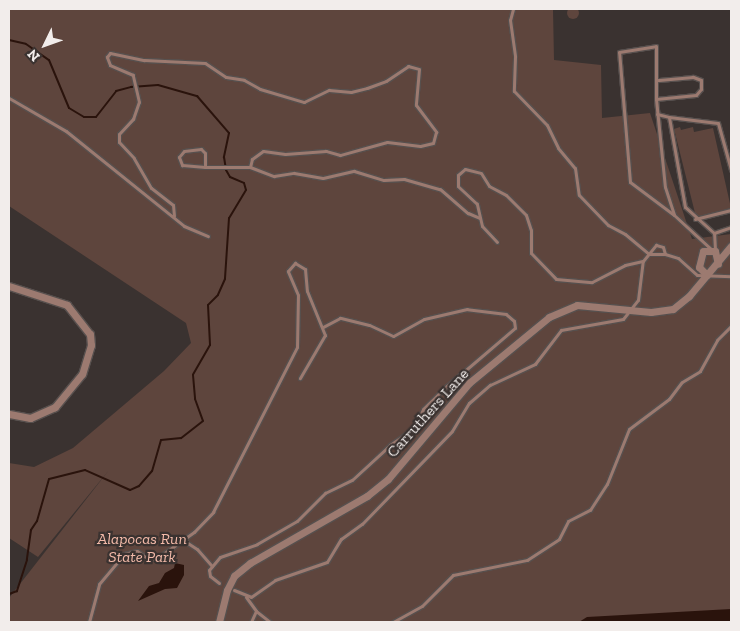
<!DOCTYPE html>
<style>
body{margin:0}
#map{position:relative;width:740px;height:631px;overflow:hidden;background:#3a3230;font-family:"Zilla Slab",serif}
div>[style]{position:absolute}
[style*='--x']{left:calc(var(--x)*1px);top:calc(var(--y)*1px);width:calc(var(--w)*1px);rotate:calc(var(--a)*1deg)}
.green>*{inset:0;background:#5e453d}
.round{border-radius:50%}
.water>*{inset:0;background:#2a130c}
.stream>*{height:2px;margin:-1px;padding:0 1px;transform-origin:1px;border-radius:1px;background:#2a130c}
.roads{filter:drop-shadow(1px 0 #57504e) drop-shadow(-1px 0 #57504e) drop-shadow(0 1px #57504e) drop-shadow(0 -1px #57504e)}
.service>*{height:3px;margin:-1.5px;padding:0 1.5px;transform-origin:1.5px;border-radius:1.5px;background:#9c7a70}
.minor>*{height:7px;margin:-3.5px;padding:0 3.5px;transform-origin:3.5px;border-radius:3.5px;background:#9c7a70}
span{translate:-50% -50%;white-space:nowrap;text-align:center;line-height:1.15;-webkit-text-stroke:4.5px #3a3230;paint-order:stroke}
.street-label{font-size:16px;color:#f2edeb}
.park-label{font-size:16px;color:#f3baa9;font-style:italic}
.frame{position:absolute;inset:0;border:10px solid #f2edeb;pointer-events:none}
.north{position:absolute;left:20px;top:20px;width:50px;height:50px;-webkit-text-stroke:4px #3a3230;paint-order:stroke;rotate:228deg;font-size:14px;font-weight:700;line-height:20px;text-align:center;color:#f2edeb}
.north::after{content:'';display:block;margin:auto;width:18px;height:22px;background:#f2edeb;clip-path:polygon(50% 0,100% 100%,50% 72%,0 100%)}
</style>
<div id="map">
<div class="green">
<i class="round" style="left:567px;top:7px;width:12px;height:12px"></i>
<i style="clip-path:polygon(9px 9px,553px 9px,554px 60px,601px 65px,602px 118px,650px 113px,692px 239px,731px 234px,731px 622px,9px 622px,9px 598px,109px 470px,38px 557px,9px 538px,9px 463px,34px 467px,73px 448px,164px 371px,191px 343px,186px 323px,9px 206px)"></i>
<i style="clip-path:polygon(680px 127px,681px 130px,693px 127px,694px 132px,713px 128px,731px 208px,696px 217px,674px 129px)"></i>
</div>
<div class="water">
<i style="clip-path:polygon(175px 563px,184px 565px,184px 575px,177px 588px,165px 589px,138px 601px,149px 586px,159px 583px,165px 573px,174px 568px)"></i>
<i style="clip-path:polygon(731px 609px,731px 622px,579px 622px,587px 617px)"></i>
</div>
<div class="stream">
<i style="--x:9;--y:40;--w:17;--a:13"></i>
<i style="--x:26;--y:44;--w:28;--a:35"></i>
<i style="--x:49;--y:60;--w:52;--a:67.4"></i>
<i style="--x:69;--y:108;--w:17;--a:31"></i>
<i style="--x:84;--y:117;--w:12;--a:0"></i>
<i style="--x:96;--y:117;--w:33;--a:-52"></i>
<i style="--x:116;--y:91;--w:16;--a:-15"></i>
<i style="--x:131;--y:87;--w:27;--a:-4"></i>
<i style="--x:158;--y:85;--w:41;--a:15.8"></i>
<i style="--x:197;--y:96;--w:49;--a:49.1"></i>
<i style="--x:229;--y:133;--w:25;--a:102"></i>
<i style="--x:224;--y:157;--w:13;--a:81"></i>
<i style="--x:226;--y:170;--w:8;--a:60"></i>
<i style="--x:230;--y:177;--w:15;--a:23"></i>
<i style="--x:244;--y:183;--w:7;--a:74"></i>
<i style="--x:246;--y:190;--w:33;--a:121"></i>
<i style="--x:229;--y:218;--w:61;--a:93.8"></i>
<i style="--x:225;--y:279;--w:17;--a:114"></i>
<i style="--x:218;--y:295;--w:14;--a:135"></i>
<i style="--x:208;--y:305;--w:40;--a:87.1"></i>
<i style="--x:210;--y:345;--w:34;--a:120"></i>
<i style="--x:193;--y:375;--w:24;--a:85"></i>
<i style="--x:195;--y:399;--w:23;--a:70"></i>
<i style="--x:203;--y:421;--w:28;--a:142"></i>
<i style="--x:181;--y:438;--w:20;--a:174"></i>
<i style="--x:161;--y:440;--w:32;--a:106"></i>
<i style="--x:152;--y:471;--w:20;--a:131"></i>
<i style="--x:139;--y:486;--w:10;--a:156"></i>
<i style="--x:130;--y:490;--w:49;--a:-156"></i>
<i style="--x:85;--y:470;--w:37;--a:166"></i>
<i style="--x:49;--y:479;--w:44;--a:105.9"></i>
<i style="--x:37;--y:521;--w:11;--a:124"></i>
<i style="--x:31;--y:530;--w:30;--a:98"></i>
<i style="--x:27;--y:560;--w:33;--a:108"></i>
<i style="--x:17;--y:591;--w:9;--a:159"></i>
</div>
<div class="roads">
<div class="service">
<i style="--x:513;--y:9;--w:11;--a:105"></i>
<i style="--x:510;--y:20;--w:37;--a:82"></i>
<i style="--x:515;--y:57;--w:34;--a:92"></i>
<i style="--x:514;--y:91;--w:47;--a:45.9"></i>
<i style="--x:547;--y:125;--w:25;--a:64"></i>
<i style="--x:558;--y:148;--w:26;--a:50"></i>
<i style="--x:575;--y:168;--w:27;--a:82"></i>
<i style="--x:579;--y:195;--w:42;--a:46"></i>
<i style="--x:608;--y:225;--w:19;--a:28"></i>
<i style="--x:625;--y:234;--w:31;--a:40"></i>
<i style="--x:649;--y:254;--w:16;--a:0"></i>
<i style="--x:665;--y:254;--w:14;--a:17"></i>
<i style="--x:678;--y:258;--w:25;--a:42"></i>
<i style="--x:697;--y:275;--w:34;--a:2"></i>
<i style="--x:9;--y:98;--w:66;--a:30.1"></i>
<i style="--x:66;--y:131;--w:151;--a:38.8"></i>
<i style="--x:184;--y:226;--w:26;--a:23"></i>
<i style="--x:656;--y:99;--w:40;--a:-5.7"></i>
<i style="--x:696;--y:95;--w:8;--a:-50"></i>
<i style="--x:701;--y:89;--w:9;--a:-90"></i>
<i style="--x:701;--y:80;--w:9;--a:-159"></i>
<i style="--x:693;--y:77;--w:37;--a:175"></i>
<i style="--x:657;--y:114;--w:12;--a:14"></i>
<i style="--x:205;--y:167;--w:14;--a:-90"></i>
<i style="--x:205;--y:153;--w:6;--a:-135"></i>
<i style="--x:201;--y:149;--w:17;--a:173"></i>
<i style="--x:184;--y:151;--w:8;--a:130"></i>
<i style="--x:179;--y:157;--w:9;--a:69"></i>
<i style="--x:182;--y:165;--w:23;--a:5"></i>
<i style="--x:205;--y:167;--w:45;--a:0"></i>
<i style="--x:250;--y:167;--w:26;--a:21"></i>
<i style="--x:274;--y:176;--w:20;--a:-9"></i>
<i style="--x:294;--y:173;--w:29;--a:10"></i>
<i style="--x:323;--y:178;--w:32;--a:-13"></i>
<i style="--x:354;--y:171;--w:31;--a:17"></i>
<i style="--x:384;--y:180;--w:20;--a:-3"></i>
<i style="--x:404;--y:179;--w:37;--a:16"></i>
<i style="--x:440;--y:189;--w:37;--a:41"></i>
<i style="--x:468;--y:213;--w:13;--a:23"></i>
<i style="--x:674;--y:215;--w:55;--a:-143.1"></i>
<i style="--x:630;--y:182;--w:130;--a:-94.8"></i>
<i style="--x:619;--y:52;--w:37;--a:-9"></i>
<i style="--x:656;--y:46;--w:53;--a:90"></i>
<i style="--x:656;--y:99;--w:88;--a:84.2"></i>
<i style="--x:665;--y:187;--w:29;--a:72"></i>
<i style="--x:674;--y:215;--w:50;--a:42.6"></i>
<i style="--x:174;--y:216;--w:11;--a:-95"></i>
<i style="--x:173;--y:205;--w:28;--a:-142"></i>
<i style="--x:151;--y:188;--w:34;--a:-120"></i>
<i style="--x:134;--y:158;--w:22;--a:-133"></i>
<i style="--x:119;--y:142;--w:8;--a:-90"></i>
<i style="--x:119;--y:134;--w:21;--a:-47"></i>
<i style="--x:133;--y:119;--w:18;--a:-71"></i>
<i style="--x:139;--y:102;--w:28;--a:-103"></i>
<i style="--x:133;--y:75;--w:25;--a:-157"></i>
<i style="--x:110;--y:65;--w:9;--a:-111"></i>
<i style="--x:107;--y:57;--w:5;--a:-53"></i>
<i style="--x:110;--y:53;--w:35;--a:12"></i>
<i style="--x:144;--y:60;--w:61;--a:2.8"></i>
<i style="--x:205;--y:63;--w:25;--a:34"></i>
<i style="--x:226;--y:77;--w:18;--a:9"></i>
<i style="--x:244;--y:80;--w:18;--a:29"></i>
<i style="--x:260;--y:89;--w:46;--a:16.5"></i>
<i style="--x:304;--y:102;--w:28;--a:-26"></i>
<i style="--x:329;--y:90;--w:22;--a:5"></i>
<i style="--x:351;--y:92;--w:16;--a:-14"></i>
<i style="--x:367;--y:88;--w:20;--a:-20"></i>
<i style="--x:386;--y:81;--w:27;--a:-34"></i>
<i style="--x:408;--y:66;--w:11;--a:15"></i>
<i style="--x:419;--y:69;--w:36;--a:95"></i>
<i style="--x:416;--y:105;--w:34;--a:53"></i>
<i style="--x:436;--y:132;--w:11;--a:105"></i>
<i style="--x:433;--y:143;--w:13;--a:167"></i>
<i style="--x:420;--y:146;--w:33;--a:-173"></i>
<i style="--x:387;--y:142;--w:49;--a:164.5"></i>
<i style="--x:340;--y:155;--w:15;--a:-164"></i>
<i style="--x:326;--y:151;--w:41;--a:175.8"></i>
<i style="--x:285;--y:154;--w:22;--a:-172"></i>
<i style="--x:263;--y:151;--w:14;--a:144"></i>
<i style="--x:252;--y:159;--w:8;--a:104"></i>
<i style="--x:695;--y:219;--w:37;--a:-14"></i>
<i style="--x:714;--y:233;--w:18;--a:-19"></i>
<i style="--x:497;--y:242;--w:22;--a:-133"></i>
<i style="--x:482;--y:226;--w:23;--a:-103"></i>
<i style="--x:477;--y:204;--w:26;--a:-137"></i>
<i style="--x:458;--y:186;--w:11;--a:-90"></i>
<i style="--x:458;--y:175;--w:9;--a:-41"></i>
<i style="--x:465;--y:169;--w:16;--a:14"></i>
<i style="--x:481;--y:173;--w:15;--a:58"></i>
<i style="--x:489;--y:186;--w:19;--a:28"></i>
<i style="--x:506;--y:195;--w:28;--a:45"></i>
<i style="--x:526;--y:215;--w:16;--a:72"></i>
<i style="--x:531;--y:230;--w:23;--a:90"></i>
<i style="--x:531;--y:253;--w:36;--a:46"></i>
<i style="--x:556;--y:279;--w:36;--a:5"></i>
<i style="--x:592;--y:282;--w:37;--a:-27"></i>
<i style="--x:625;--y:265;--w:18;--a:-13"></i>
<i style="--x:715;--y:250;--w:17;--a:-93"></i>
<i style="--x:714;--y:233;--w:39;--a:-138"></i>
<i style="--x:685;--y:207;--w:91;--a:-100.1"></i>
<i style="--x:669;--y:117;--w:49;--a:7"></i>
<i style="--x:718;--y:123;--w:49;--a:74.5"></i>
<i style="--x:183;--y:540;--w:17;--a:33"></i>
<i style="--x:197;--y:549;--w:23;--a:49"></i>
<i style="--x:219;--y:583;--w:11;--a:-142"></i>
<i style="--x:210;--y:576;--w:6;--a:-99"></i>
<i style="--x:209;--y:570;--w:17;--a:-50"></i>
<i style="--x:220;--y:557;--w:39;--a:-19"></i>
<i style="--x:257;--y:544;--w:46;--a:-29.9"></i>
<i style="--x:297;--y:521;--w:40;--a:-45"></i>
<i style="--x:325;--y:493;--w:30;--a:-26"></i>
<i style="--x:352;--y:480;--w:52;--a:-42.6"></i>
<i style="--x:390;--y:445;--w:28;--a:-35"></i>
<i style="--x:413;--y:429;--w:22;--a:-63"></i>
<i style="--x:423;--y:409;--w:33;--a:-44"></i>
<i style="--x:447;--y:386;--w:89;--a:-40.5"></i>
<i style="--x:515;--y:328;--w:7;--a:-98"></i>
<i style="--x:514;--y:321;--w:11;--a:-139"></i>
<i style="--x:506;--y:314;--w:39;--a:-173"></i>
<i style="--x:467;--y:309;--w:44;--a:166.9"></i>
<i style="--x:424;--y:319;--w:35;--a:151"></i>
<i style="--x:393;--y:336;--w:26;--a:-155"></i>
<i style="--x:369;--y:325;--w:30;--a:-166"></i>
<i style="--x:340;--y:318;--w:19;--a:152"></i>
<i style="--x:234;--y:590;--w:18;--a:22"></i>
<i style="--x:251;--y:597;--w:29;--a:-35"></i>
<i style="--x:275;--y:580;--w:55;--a:-19.1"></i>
<i style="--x:327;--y:562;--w:27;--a:-59"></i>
<i style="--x:341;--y:539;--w:26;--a:-36"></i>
<i style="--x:362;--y:524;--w:129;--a:-45.9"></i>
<i style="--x:452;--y:431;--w:33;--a:-59"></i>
<i style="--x:469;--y:403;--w:28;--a:-41"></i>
<i style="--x:490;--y:385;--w:50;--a:-25"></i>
<i style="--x:535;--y:364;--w:43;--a:-52.6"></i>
<i style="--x:561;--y:330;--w:63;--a:-10.1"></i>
<i style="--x:623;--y:319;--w:24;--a:-52"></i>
<i style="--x:638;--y:300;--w:39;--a:-83"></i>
<i style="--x:643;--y:261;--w:21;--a:-51"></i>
<i style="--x:656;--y:245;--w:7;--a:16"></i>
<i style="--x:663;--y:247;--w:7;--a:74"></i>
<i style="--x:246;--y:597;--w:17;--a:54"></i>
<i style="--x:256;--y:611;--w:18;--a:38"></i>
<i style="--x:89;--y:622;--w:39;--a:-75"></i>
<i style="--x:99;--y:584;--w:39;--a:-50"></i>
<i style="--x:124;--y:554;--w:13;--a:-13"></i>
<i style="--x:137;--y:551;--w:14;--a:36"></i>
<i style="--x:148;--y:559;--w:8;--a:0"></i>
<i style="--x:156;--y:559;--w:47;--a:-35.4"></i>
<i style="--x:194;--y:532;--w:28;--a:-46"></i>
<i style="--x:213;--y:512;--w:185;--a:-63"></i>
<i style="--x:297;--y:347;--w:52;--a:-88.9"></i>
<i style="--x:298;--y:295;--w:26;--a:-113"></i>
<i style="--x:288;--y:271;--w:11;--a:-49"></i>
<i style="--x:295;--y:263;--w:12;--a:31"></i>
<i style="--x:305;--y:269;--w:22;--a:85"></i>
<i style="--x:307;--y:291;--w:48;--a:67.8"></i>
<i style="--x:325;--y:335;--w:50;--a:120.2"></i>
<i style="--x:251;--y:622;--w:12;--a:-66"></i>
<i style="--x:393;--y:622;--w:33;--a:-29"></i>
<i style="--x:422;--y:606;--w:44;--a:-45"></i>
<i style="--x:453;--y:575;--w:76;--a:-11.5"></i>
<i style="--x:527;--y:560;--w:38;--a:-33"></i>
<i style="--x:559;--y:539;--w:20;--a:-63"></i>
<i style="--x:568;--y:521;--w:25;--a:-27"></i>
<i style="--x:590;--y:510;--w:31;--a:-57"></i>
<i style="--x:607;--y:484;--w:59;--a:-68.2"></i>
<i style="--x:629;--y:429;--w:50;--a:-36.9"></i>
<i style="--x:669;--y:399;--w:21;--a:-53"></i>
<i style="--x:682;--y:382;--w:21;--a:-31"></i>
<i style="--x:700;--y:371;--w:35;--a:-61"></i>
<i style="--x:717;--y:340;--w:20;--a:-45"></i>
</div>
<div class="minor">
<i style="--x:707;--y:275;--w:11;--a:-135"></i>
<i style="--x:699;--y:267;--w:16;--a:-76"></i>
<i style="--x:703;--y:251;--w:12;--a:0"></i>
<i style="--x:715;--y:251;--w:13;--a:77"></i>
<i style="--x:9;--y:286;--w:61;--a:18.1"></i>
<i style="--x:67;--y:305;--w:37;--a:52"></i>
<i style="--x:90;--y:334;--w:11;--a:85"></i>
<i style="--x:91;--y:345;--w:30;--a:107"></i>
<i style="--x:82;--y:374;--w:43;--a:129.3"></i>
<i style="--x:55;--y:407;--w:27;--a:156"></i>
<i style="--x:30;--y:418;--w:21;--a:-169"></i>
<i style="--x:219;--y:622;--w:33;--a:-76"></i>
<i style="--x:227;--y:590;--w:16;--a:-63"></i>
<i style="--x:234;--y:576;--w:21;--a:-39"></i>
<i style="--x:250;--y:563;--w:135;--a:-29.8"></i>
<i style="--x:367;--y:496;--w:27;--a:-39"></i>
<i style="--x:388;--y:479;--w:126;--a:-49.8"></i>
<i style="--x:469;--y:383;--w:104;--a:-39.5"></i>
<i style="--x:549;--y:317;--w:30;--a:-23"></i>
<i style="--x:577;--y:305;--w:74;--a:5.4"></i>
<i style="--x:651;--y:312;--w:22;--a:-8"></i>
<i style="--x:673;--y:309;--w:21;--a:-39"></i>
<i style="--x:689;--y:296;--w:65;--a:-50"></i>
</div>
</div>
<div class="street-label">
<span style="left:428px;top:413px;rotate:-48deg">Carruthers Lane</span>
</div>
<div class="park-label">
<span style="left:142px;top:548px">Alapocas Run<br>State Park</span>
</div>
<div class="frame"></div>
<div class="north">N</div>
</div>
